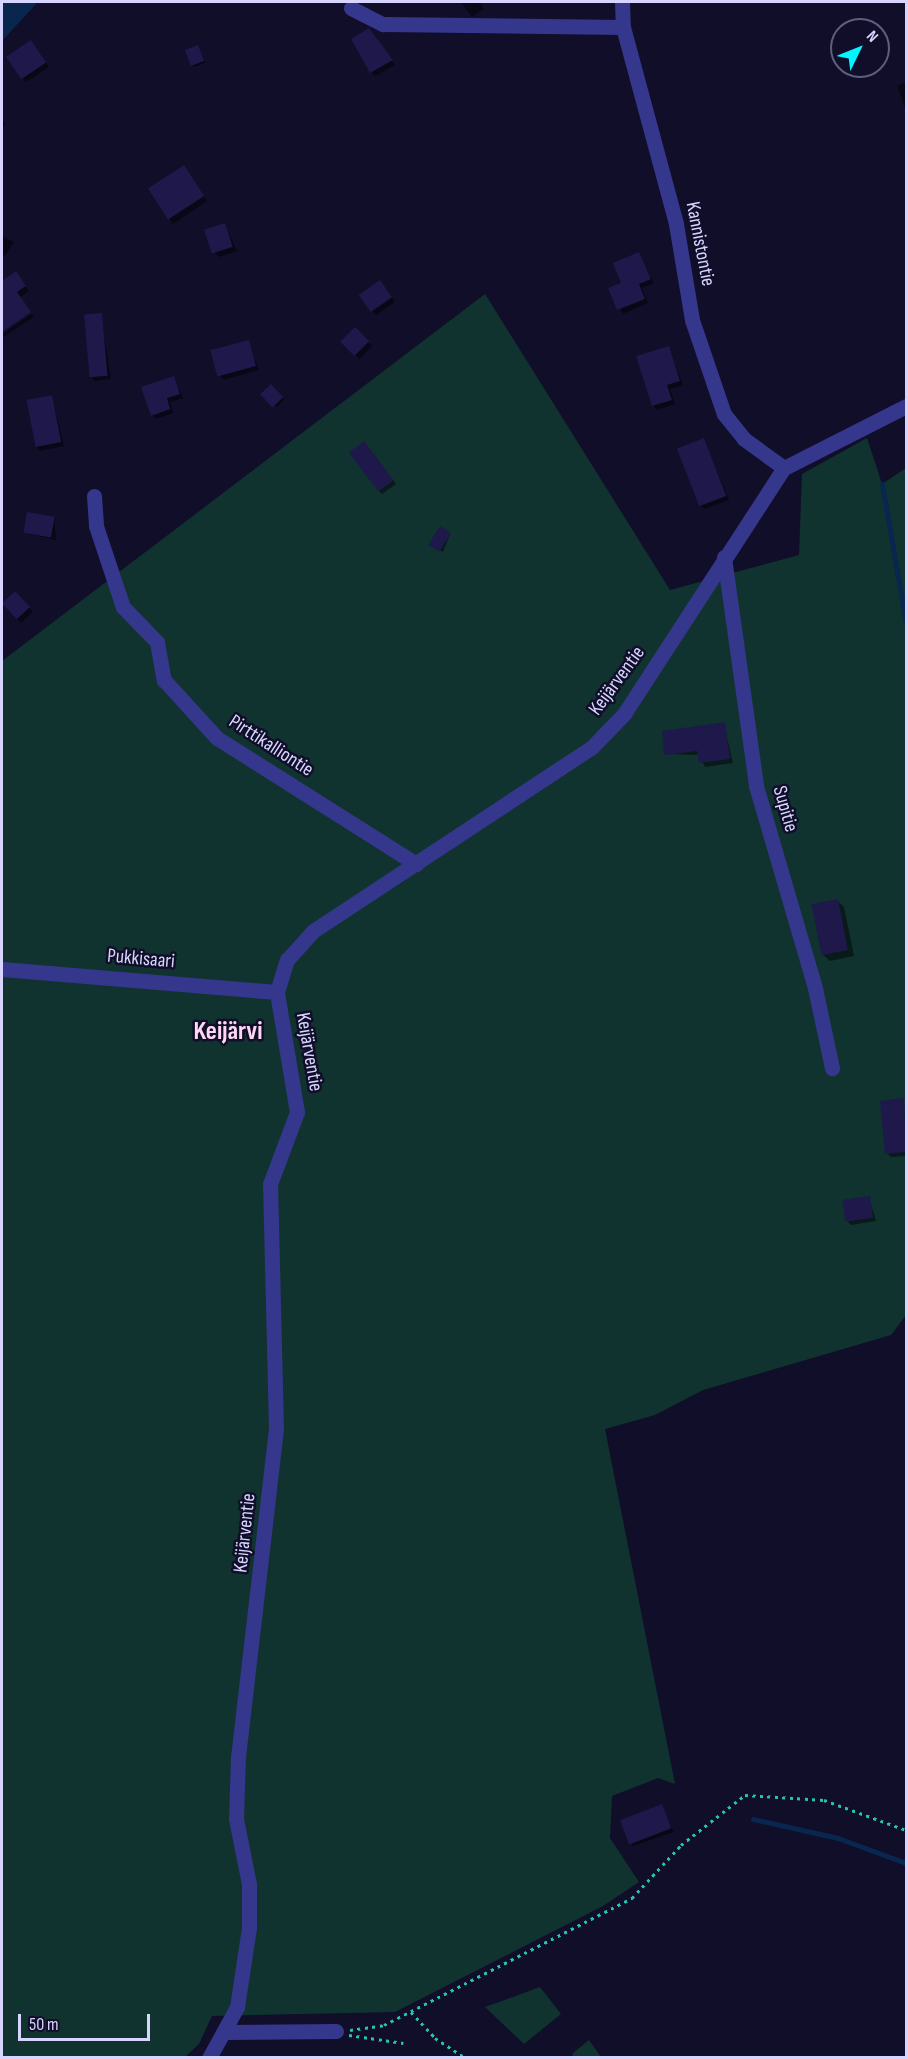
<!DOCTYPE html>
<meta charset="utf-8">
<style>
body{margin:0}
#map{position:relative;width:908px;height:2059px;overflow:hidden;background:#100e29;font-family:"Sofia Sans Condensed",sans-serif}
div>[style]{position:absolute}
[style*='--x']{left:calc(var(--x)*1px);top:calc(var(--y)*1px);width:calc(var(--w)*1px);rotate:calc(var(--a)*1deg)}
.green>*{inset:0;background:#103330}
.water>*{inset:0;background:#08264e}
.shadow>*{inset:0;background:#0007;transform-origin:0 0}
.stream>*{height:5px;margin:-2.5px;padding:0 2.5px;transform-origin:2.5px;border-radius:2.5px;background:#08264e}
.building>*{inset:0;background:#1f184b;transform-origin:0 0}
.path>*{height:3px;margin-top:-1.5px;transform-origin:0;background:repeating-linear-gradient(90deg,#25c4b0 0 3px,transparent 0 7.5px)}
.minor>*{height:15px;margin:-7.5px;padding:0 7.5px;transform-origin:7.5px;border-radius:7.5px;background:#35378c}
span{translate:-50% -50%;white-space:nowrap;text-align:center;line-height:1.15;-webkit-text-stroke:5px #100e29;paint-order:stroke}
.street-label{font-size:20px;color:#d7d5ff}
.district-label{font-size:26px;color:#ffd7f3;font-weight:700}
.frame{position:absolute;inset:0;border:3px solid #d7d5ff;pointer-events:none}
.north{position:absolute;left:830px;top:18px;width:60px;height:60px;box-sizing:border-box;background:#100e29;border:2px solid #605e7f;border-radius:50%;rotate:47deg;font-size:16px;font-weight:700;line-height:24px;text-align:center;color:#d7d5ff}
.north::after{content:'';display:block;margin:auto;width:21px;height:27px;background:#01f6ff;clip-path:polygon(50% 0,100% 100%,50% 72%,0 100%)}
.scale{position:absolute;left:18px;top:2014px;width:132px;height:27px;box-sizing:border-box;border:3px solid #d7d5ff;border-top:0;padding-left:8px;font-size:18px;line-height:21px;white-space:nowrap;color:#d7d5ff;-webkit-text-stroke:4px #100e29;paint-order:stroke}
</style>
<div id="map">
<div class="green">
<i style="clip-path:polygon(485px 294px,670px 590px,799px 555px,802px 474px,867px 438px,882px 484px,906px 468px,906px 1315px,891px 1335px,703px 1390px,655px 1415px,605px 1429px,675px 1784px,658px 1778px,612px 1796px,610px 1838px,639px 1882px,603px 1906px,395px 2012px,212px 2016px,199px 2044px,185px 2057px,2px 2058px,2px 661px)"></i>
<i style="clip-path:polygon(540px 1987px,561px 2014px,524px 2044px,485px 2007px)"></i>
<i style="clip-path:polygon(589px 2040px,601px 2057px,572px 2057px,573px 2053px)"></i>
</div>
<div class="water">
<i style="clip-path:polygon(2px 2px,38px 2px,2px 41px)"></i>
</div>
<div class="shadow">
<i style="clip-path:polygon(461px 2px,480px 2px,484px 9px,472px 17px)"></i>
<i style="clip-path:polygon(373px 34px,395px 65px,375px 76px,371px 72px)"></i>
<i style="clip-path:polygon(35px 46px,49px 67px,26px 82px,22px 78px)"></i>
<i style="clip-path:polygon(198px 47px,205px 63px,194px 67px,192px 65px)"></i>
<i style="clip-path:polygon(906px 82px,906px 110px,897px 86px)"></i>
<i style="clip-path:polygon(2px 120px,5px 122px,2px 134px)"></i>
<i style="left:184px;top:167px;width:41px;height:41px;rotate:56deg"></i>
<i style="clip-path:polygon(225px 225px,237px 251px,219px 257px,215px 253px)"></i>
<i style="clip-path:polygon(2px 236px,14px 242px,5px 256px,2px 254px)"></i>
<i style="clip-path:polygon(639px 254px,654px 283px,642px 288px,648px 303px,623px 314px,610px 289px,622px 284px)"></i>
<i style="clip-path:polygon(16px 273px,29px 291px,20px 297px,30px 311px,2px 330px,2px 282px)"></i>
<i style="clip-path:polygon(384px 286px,395px 302px,376px 315px,360px 295px)"></i>
<i style="clip-path:polygon(31px 314px,34px 317px,2px 338px,2px 334px)"></i>
<i style="clip-path:polygon(101px 315px,111px 379px,95px 381px,91px 377px)"></i>
<i style="left:355px;top:329px;width:24px;height:18px;rotate:45deg"></i>
<i style="clip-path:polygon(248px 342px,259px 370px,224px 380px,220px 376px)"></i>
<i style="clip-path:polygon(669px 348px,683px 385px,670px 389px,675px 404px,657px 410px,653px 406px)"></i>
<i style="clip-path:polygon(174px 378px,183px 398px,170px 402px,173px 413px,156px 419px,152px 415px)"></i>
<i style="left:271px;top:387px;width:18px;height:11px;rotate:43deg"></i>
<i style="clip-path:polygon(52px 397px,64px 446px,40px 451px,36px 446px)"></i>
<i style="clip-path:polygon(704px 440px,729px 500px,704px 509px,700px 505px)"></i>
<i style="clip-path:polygon(368px 447px,396px 484px,382px 494px,378px 490px)"></i>
<i style="clip-path:polygon(54px 518px,56px 540px,25px 533px)"></i>
<i style="clip-path:polygon(450px 534px,443px 552px,432px 546px)"></i>
<i style="left:15px;top:593px;width:26px;height:16px;rotate:47deg"></i>
<i style="clip-path:polygon(724px 724px,733px 763px,705px 767px,699px 755px,666px 754px)"></i>
<i style="clip-path:polygon(837px 900px,844px 907px,854px 956px,830px 961px,823px 955px)"></i>
<i style="clip-path:polygon(904px 1100px,906px 1156px,891px 1157px,887px 1153px)"></i>
<i style="clip-path:polygon(869px 1198px,876px 1221px,851px 1225px,847px 1221px)"></i>
<i style="clip-path:polygon(661px 1806px,674px 1832px,633px 1846px,621px 1821px)"></i>
</div>
<div class="stream">
<i style="--x:882;--y:484;--w:141;--a:80.2"></i>
<i style="--x:753;--y:1819;--w:87;--a:12.6"></i>
<i style="--x:838;--y:1838;--w:72;--a:20.2"></i>
</div>
<div class="building">
<i style="clip-path:polygon(369px 28px,393px 60px,370px 73px,351px 39px)"></i>
<i style="left:31px;top:40px;width:27px;height:30px;rotate:56deg"></i>
<i style="left:198px;top:45px;width:17px;height:14px;rotate:69deg"></i>
<i style="left:184px;top:165px;width:37px;height:43px;rotate:57deg"></i>
<i style="left:225px;top:223px;width:25px;height:22px;rotate:72deg"></i>
<i style="clip-path:polygon(639px 252px,651px 279px,639px 284px,645px 299px,617px 310px,608px 288px,621px 283px,613px 263px)"></i>
<i style="clip-path:polygon(16px 271px,26px 286px,17px 292px,31px 312px,2px 332px,2px 281px)"></i>
<i style="left:380px;top:280px;width:21px;height:26px;rotate:55deg"></i>
<i style="left:102px;top:313px;width:63px;height:18px;rotate:85deg"></i>
<i style="left:355px;top:327px;width:20px;height:21px;rotate:45deg"></i>
<i style="left:249px;top:340px;width:27px;height:40px;rotate:75deg"></i>
<i style="clip-path:polygon(669px 346px,680px 381px,667px 385px,672px 400px,652px 406px,636px 356px)"></i>
<i style="clip-path:polygon(174px 376px,180px 394px,167px 398px,170px 409px,151px 416px,141px 387px)"></i>
<i style="left:271px;top:384px;width:18px;height:15px;rotate:47deg"></i>
<i style="left:52px;top:395px;width:48px;height:26px;rotate:79deg"></i>
<i style="left:704px;top:438px;width:62px;height:29px;rotate:69deg"></i>
<i style="left:364px;top:441px;width:49px;height:19px;rotate:53deg"></i>
<i style="left:27px;top:512px;width:28px;height:21px;rotate:10deg"></i>
<i style="left:440px;top:526px;width:13px;height:22px;rotate:32deg"></i>
<i style="left:15px;top:591px;width:22px;height:18px;rotate:47deg"></i>
<i style="clip-path:polygon(725px 722px,730px 759px,699px 763px,697px 751px,664px 755px,662px 731px)"></i>
<i style="left:838px;top:899px;width:52px;height:27px;rotate:79deg"></i>
<i style="clip-path:polygon(904px 1098px,906px 1152px,885px 1154px,880px 1101px)"></i>
<i style="left:870px;top:1196px;width:22px;height:28px;rotate:82deg"></i>
<i style="left:662px;top:1804px;width:26px;height:45px;rotate:69deg"></i>
</div>
<div class="path">
<i style="--x:411;--y:2012;--w:35;--a:47"></i>
<i style="--x:435;--y:2038;--w:37;--a:33"></i>
<i style="--x:350;--y:2030;--w:34;--a:-8"></i>
<i style="--x:384;--y:2025;--w:279;--a:-27.1"></i>
<i style="--x:632;--y:1898;--w:72;--a:-47.2"></i>
<i style="--x:681;--y:1845;--w:81;--a:-38"></i>
<i style="--x:745;--y:1795;--w:79;--a:3.6"></i>
<i style="--x:824;--y:1800;--w:87;--a:20.1"></i>
<i style="--x:349;--y:2035;--w:55;--a:8.4"></i>
</div>
<div class="minor">
<i style="--x:622;--y:2;--w:25;--a:88"></i>
<i style="--x:623;--y:27;--w:204;--a:74.9"></i>
<i style="--x:676;--y:224;--w:97;--a:80.5"></i>
<i style="--x:692;--y:320;--w:99;--a:71.2"></i>
<i style="--x:724;--y:414;--w:32;--a:51"></i>
<i style="--x:744;--y:439;--w:49;--a:35.9"></i>
<i style="--x:351;--y:8;--w:36;--a:27"></i>
<i style="--x:383;--y:24;--w:240;--a:0.7"></i>
<i style="--x:94;--y:496;--w:30;--a:86"></i>
<i style="--x:96;--y:526;--w:85;--a:71.6"></i>
<i style="--x:123;--y:607;--w:49;--a:45.8"></i>
<i style="--x:157;--y:642;--w:39;--a:80"></i>
<i style="--x:164;--y:680;--w:79;--a:47.6"></i>
<i style="--x:217;--y:738;--w:236;--a:32.3"></i>
<i style="--x:724;--y:557;--w:231;--a:82"></i>
<i style="--x:756;--y:786;--w:210;--a:73.7"></i>
<i style="--x:815;--y:988;--w:82;--a:78"></i>
<i style="--x:2;--y:969;--w:276;--a:4.8"></i>
<i style="--x:226;--y:2032;--w:110;--a:-0.5"></i>
<i style="--x:209;--y:2058;--w:58;--a:-61.2"></i>
<i style="--x:237;--y:2007;--w:80;--a:-81.4"></i>
<i style="--x:249;--y:1928;--w:44;--a:-90"></i>
<i style="--x:249;--y:1884;--w:66;--a:-101.3"></i>
<i style="--x:236;--y:1819;--w:62;--a:-88.2"></i>
<i style="--x:238;--y:1757;--w:331;--a:-83.4"></i>
<i style="--x:276;--y:1428;--w:244;--a:-91.4"></i>
<i style="--x:270;--y:1184;--w:77;--a:-69.4"></i>
<i style="--x:297;--y:1112;--w:122;--a:-99.5"></i>
<i style="--x:277;--y:992;--w:34;--a:-73"></i>
<i style="--x:287;--y:960;--w:39;--a:-48"></i>
<i style="--x:313;--y:931;--w:334;--a:-33.4"></i>
<i style="--x:592;--y:747;--w:46;--a:-45.9"></i>
<i style="--x:624;--y:714;--w:293;--a:-57"></i>
<i style="--x:784;--y:468;--w:137;--a:-26.9"></i>
</div>
<div class="street-label">
<span style="left:700px;top:244px;rotate:79deg">Kannistontie</span>
<span style="left:617px;top:681px;rotate:-54deg">Keijärventie</span>
<span style="left:271px;top:746px;rotate:33deg">Pirttikalliontie</span>
<span style="left:785px;top:809px;rotate:74deg">Supitie</span>
<span style="left:141px;top:959px;rotate:5deg">Pukkisaari</span>
<span style="left:309px;top:1052px;rotate:80deg">Keijärventie</span>
<span style="left:245px;top:1533px;rotate:-84deg">Keijärventie</span>
</div>
<div class="district-label">
<span style="left:228px;top:1032px">Keijärvi</span>
</div>
<div class="frame"></div>
<div class="north">N</div>
<div class="scale">50 m</div>
</div>
